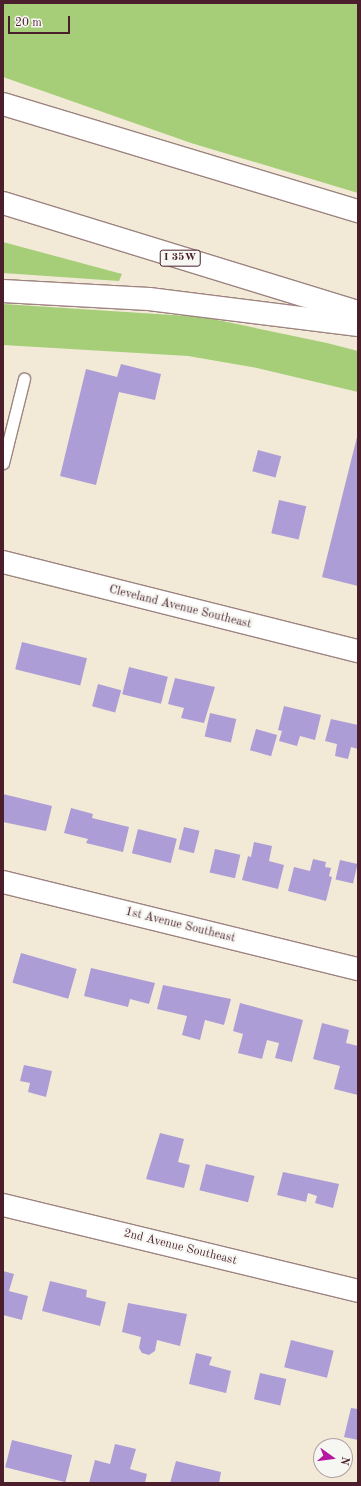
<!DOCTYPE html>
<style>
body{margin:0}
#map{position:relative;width:361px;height:1486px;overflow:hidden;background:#f2ead7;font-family:"Old Standard TT",serif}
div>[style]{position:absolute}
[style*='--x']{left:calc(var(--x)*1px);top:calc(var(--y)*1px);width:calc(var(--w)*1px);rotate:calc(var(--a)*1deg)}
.green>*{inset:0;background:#a6ce79}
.building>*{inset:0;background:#ad9dd6;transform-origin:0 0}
.roads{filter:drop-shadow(1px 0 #9e8481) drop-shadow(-1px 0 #9e8481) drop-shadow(0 1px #9e8481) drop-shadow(0 -1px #9e8481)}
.lane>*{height:11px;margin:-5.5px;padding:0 5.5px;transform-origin:5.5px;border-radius:5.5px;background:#fff}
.street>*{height:22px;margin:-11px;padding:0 11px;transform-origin:11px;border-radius:11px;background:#fff}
.secondary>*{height:22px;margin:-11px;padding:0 11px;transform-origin:11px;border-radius:11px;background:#fff}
.highway>*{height:22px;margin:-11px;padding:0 11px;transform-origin:11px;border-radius:11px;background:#fff}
span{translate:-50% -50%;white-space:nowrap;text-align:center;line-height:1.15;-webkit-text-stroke:4px #f6f6f2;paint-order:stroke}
.shield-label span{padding:1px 3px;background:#f6f6f2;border:1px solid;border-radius:3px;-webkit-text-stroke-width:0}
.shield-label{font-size:11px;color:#4a1f2b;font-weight:700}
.street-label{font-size:12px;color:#4a1f2b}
.frame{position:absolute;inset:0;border:4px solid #4a1f2b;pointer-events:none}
.north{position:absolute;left:313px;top:1438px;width:40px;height:40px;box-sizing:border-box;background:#f6f6f2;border:1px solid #b1a0a2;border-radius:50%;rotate:104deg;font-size:11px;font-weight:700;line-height:16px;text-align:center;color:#4a1f2b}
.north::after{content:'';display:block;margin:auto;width:14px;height:18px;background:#b5179e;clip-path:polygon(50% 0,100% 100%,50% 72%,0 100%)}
.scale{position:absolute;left:8px;top:16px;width:62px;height:18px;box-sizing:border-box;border:2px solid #4a1f2b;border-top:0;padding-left:5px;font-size:12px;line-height:14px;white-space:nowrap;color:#4a1f2b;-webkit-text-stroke:3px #f6f6f2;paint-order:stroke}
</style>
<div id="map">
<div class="green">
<i style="clip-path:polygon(3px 3px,358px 3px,358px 193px,191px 143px,3px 77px)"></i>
<i style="clip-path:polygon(3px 242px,122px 274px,119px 281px,3px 273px)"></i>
<i style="clip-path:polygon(3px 304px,203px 317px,327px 343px,358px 351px,358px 392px,257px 368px,188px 356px,3px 345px)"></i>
</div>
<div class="building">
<i style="clip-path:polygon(121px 364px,161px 374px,155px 400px,119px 392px,96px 485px,60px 476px,86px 369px,117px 377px)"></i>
<i style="clip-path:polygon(357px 437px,358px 437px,358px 586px,322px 577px)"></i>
<i style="left:258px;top:450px;width:24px;height:22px;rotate:15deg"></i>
<i style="left:279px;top:500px;width:28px;height:34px;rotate:13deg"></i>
<i style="left:22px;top:642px;width:67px;height:28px;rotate:14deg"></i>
<i style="left:129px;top:667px;width:40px;height:28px;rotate:14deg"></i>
<i style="clip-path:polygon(175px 678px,215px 687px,204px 723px,181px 718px,184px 708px,168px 704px)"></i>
<i style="left:98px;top:684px;width:24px;height:23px;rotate:15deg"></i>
<i style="clip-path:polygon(284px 706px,321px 715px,315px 740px,300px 736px,297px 746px,279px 741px,282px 731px,278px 730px)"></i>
<i style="left:210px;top:713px;width:27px;height:24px;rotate:13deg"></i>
<i style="clip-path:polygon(331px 719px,358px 725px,358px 749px,351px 747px,348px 759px,335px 756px,337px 744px,325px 741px)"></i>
<i style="left:256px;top:729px;width:22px;height:22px;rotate:16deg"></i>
<i style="clip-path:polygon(3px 794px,52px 806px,46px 831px,3px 822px)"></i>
<i style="clip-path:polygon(71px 808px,93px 814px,92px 818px,129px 827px,123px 852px,86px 843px,88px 839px,64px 833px)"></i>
<i style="left:184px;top:827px;width:16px;height:23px;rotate:14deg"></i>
<i style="left:138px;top:829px;width:40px;height:25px;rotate:14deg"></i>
<i style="clip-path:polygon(254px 842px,272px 846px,269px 861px,284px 865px,278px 889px,242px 880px,248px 856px,251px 857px)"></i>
<i style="left:215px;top:849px;width:26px;height:24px;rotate:13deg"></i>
<i style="clip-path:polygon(313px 859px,326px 862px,325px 867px,331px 868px,329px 876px,332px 877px,326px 901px,288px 891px,294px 867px,310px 871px)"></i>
<i style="left:340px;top:860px;width:18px;height:20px;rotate:13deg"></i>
<i style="left:21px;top:953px;width:58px;height:31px;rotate:16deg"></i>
<i style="clip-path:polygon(91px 968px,155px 983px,149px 1004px,130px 999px,128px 1007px,84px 996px)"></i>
<i style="clip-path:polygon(163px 985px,231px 999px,224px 1025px,205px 1020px,200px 1040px,182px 1035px,187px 1016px,157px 1009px)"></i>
<i style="clip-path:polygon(240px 1003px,303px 1020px,292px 1062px,275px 1058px,279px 1043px,267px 1040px,262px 1059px,238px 1053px,243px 1034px,233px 1031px)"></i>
<i style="clip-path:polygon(322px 1023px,349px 1030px,346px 1043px,358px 1046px,358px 1095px,334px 1089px,340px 1066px,313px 1059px)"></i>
<i style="clip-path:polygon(24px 1065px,52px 1071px,46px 1097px,28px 1092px,30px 1083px,20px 1081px)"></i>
<i style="clip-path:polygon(160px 1133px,184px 1139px,178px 1162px,190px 1165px,184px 1188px,146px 1179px)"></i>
<i style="left:206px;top:1164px;width:50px;height:27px;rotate:14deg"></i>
<i style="clip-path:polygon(283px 1172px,339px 1184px,333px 1208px,315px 1203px,317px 1196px,308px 1193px,306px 1202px,277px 1195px)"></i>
<i style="clip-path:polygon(3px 1271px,14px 1274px,9px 1291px,28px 1296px,22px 1320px,3px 1315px)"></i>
<i style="clip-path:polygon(50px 1281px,87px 1290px,86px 1297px,106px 1302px,100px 1326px,42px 1311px)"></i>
<i style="clip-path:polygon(128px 1303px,187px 1314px,180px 1346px,157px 1340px,155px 1351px,149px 1355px,142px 1353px,139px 1348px,141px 1337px,122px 1332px)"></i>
<i style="left:291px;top:1340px;width:44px;height:28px;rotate:14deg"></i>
<i style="clip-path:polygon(196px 1353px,212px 1357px,209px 1365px,231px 1371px,226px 1393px,189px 1384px)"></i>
<i style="left:260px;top:1373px;width:27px;height:27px;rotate:13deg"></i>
<i style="clip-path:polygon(351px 1408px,358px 1409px,358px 1440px,344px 1437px)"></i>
<i style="left:12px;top:1440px;width:62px;height:28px;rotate:14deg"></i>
<i style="clip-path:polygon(115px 1444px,136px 1449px,130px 1469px,147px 1474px,145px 1483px,89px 1483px,95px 1460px,110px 1464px)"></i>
<i style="clip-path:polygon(176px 1461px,221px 1472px,219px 1483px,170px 1483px)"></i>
</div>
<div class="roads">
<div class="lane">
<i style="--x:3;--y:463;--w:87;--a:-76"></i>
</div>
<div class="street">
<i style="--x:3;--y:882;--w:366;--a:13.8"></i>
<i style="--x:3;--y:1205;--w:365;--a:13.6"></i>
</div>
<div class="secondary">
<i style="--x:3;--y:562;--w:366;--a:14.1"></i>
</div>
<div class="highway">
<i style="--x:3;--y:104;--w:371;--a:16.8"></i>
<i style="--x:3;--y:203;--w:371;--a:17.1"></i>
<i style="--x:3;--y:291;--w:146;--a:3.1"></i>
<i style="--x:149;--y:299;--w:211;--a:7.1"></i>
</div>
</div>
<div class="shield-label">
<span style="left:180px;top:258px">I 35W</span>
</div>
<div class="street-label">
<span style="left:180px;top:608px;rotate:14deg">Cleveland Avenue Southeast</span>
<span style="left:180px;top:926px;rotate:14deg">1st Avenue Southeast</span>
<span style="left:180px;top:1248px;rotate:14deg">2nd Avenue Southeast</span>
</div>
<div class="frame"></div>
<div class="north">N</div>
<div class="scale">20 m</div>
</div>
